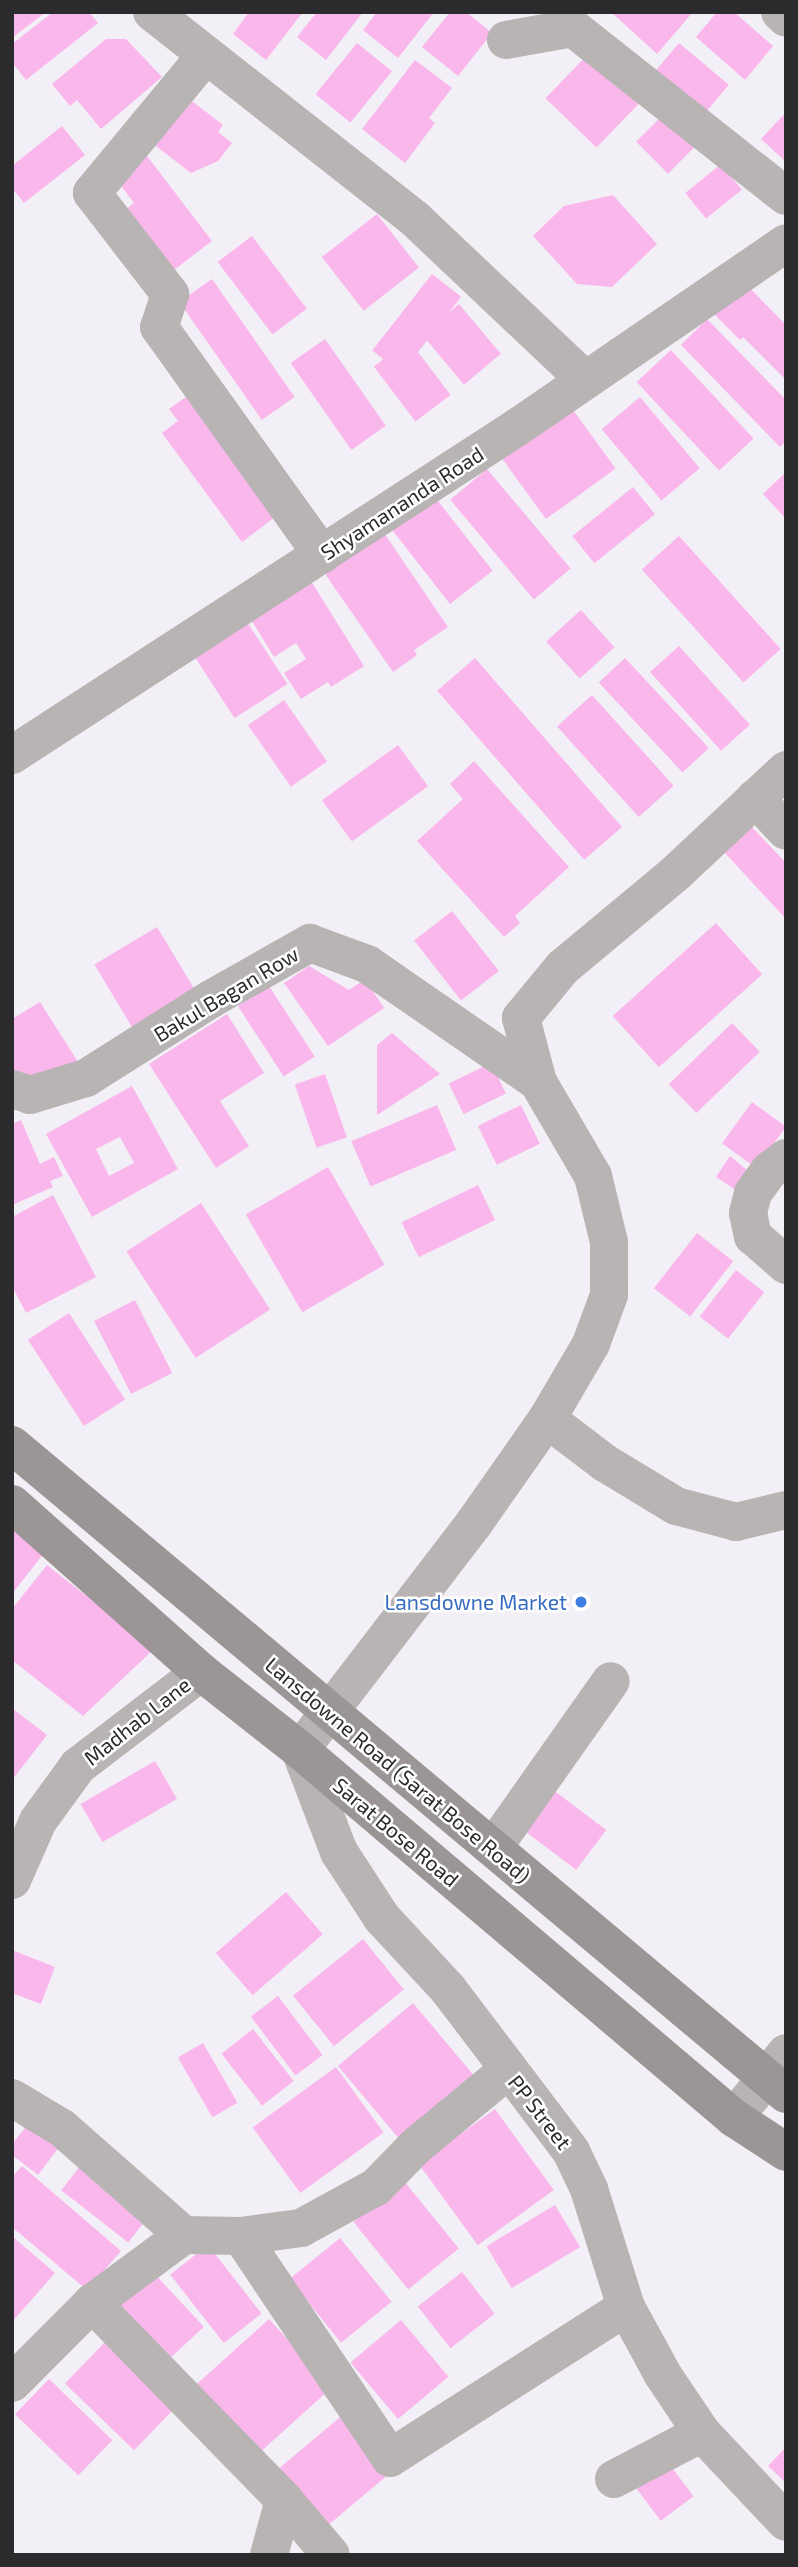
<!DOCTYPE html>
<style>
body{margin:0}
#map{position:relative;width:798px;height:2567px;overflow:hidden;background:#f2f0f6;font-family:"Exo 2",sans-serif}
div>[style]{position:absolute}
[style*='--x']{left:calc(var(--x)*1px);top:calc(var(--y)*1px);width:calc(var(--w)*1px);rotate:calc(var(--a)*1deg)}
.building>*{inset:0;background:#fab7ec;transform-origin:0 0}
.street>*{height:38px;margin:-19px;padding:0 19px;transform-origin:19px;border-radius:19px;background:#b7b4b3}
.secondary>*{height:38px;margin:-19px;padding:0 19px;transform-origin:19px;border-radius:19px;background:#9b9695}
.dots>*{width:19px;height:19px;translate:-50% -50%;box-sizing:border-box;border:4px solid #fff;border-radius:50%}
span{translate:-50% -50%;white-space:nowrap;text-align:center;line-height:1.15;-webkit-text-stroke:5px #fff;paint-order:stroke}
.street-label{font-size:21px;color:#2b2a2d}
.shop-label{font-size:21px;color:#366cbe}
.right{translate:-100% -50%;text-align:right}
.frame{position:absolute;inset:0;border:14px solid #2b2a2d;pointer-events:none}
</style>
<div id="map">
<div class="building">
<i style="clip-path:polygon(12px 12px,46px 12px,12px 38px)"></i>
<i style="clip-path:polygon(53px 12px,89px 12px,98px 23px,26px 80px,12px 62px,12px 44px)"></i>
<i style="clip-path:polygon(249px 12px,303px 12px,266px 60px,233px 34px)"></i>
<i style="clip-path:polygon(317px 12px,363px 12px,326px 60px,297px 37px)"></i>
<i style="clip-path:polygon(377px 12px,434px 12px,398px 58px,363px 30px)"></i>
<i style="clip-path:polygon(450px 12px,466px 12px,492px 33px,458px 76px,422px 47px)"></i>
<i style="clip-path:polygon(611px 12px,693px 12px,657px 54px)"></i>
<i style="clip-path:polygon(717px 12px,734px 12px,773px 46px,745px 80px,696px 37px)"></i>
<i style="clip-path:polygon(106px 39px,126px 39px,162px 77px,101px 129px,77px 100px,70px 106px,52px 84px)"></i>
<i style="left:357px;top:43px;width:45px;height:66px;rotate:39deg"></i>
<i style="left:679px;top:43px;width:65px;height:45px;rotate:40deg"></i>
<i style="left:592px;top:50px;width:71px;height:67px;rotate:44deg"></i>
<i style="clip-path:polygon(415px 60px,452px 88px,429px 118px,435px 123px,405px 163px,362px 129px)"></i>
<i style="clip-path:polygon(188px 98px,223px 125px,218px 132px,232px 143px,218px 161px,191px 173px,152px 143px)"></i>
<i style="clip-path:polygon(786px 112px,786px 162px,761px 139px)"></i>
<i style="left:663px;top:115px;width:45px;height:38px;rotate:45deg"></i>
<i style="clip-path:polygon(62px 126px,85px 155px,24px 203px,12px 188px,12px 166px)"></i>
<i style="clip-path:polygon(147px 156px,212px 241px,166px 276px,119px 214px,134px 203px,116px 179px)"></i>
<i style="left:721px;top:164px;width:33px;height:46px;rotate:51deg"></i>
<i style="clip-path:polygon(613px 195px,657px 244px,612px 287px,577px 284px,533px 236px,564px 206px)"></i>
<i style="left:377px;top:214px;width:68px;height:70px;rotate:52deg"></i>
<i style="left:252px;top:236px;width:91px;height:43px;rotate:53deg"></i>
<i style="left:432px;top:274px;width:37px;height:97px;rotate:38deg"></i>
<i style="clip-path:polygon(740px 278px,786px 325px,786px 380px,743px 337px,740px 340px,709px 309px)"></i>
<i style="left:212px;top:279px;width:144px;height:40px;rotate:55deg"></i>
<i style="left:459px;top:304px;width:65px;height:48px;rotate:50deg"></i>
<i style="clip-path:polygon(707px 319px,786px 400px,786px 441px,780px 447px,681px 345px)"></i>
<i style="left:325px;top:339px;width:106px;height:42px;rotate:55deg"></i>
<i style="left:409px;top:340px;width:69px;height:44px;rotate:53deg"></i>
<i style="left:671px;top:350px;width:121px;height:47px;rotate:47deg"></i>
<i style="clip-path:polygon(190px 394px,279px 514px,242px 542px,162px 433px,178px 421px,169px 409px)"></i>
<i style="left:640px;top:397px;width:93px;height:50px;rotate:50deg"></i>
<i style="left:568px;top:403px;width:81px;height:86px;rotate:54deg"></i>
<i style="left:487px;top:469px;width:130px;height:48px;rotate:50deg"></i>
<i style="clip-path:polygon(786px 472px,786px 519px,763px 494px)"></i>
<i style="left:633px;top:487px;width:35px;height:78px;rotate:51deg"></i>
<i style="left:431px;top:492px;width:100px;height:54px;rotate:52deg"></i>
<i style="clip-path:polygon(382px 530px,448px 627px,414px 650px,417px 655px,393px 672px,323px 571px)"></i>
<i style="left:679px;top:536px;width:152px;height:50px;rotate:48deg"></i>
<i style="clip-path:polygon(311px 581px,364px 666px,331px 687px,328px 682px,301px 699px,284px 673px,306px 659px,296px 643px,274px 657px,250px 618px)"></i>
<i style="left:581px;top:610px;width:50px;height:47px;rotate:48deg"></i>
<i style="left:240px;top:611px;width:87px;height:63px;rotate:57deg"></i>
<i style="left:679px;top:646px;width:106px;height:39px;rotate:48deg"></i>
<i style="left:475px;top:658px;width:224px;height:50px;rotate:49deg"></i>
<i style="left:625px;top:658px;width:123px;height:36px;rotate:47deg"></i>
<i style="left:592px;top:695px;width:122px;height:47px;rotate:48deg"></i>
<i style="left:284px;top:700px;width:75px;height:44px;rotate:55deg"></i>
<i style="left:398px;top:745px;width:51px;height:94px;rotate:54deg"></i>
<i style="clip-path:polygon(474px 761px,569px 867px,515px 916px,520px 923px,504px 937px,417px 841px,463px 799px,450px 784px)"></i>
<i style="clip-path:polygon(752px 827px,786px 863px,786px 919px,724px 852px)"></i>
<i style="left:452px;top:911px;width:76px;height:48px;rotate:52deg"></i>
<i style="left:716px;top:923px;width:69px;height:139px;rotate:48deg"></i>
<i style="left:157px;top:927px;width:78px;height:73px;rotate:59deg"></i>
<i style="clip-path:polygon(309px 966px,349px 990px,365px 979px,384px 1008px,328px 1046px,284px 983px)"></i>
<i style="left:269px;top:986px;width:84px;height:37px;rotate:57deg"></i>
<i style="clip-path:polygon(40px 1002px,80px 1065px,12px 1079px,12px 1019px)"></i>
<i style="clip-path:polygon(227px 1014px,264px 1073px,220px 1101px,249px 1146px,216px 1168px,149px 1064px)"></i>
<i style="left:732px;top:1023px;width:40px;height:88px;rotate:46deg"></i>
<i style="clip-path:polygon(392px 1033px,440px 1074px,377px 1115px,377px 1045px)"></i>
<i style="left:491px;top:1063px;width:34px;height:47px;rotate:64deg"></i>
<i style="left:325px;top:1074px;width:67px;height:32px;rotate:71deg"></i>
<i style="clip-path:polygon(evenodd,132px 1086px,178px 1169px,92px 1217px,46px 1134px,132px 1086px,120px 1137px,134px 1163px,109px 1176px,96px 1149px,120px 1137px)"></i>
<i style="left:752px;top:1102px;width:42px;height:51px;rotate:36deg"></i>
<i style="left:437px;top:1105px;width:49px;height:93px;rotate:67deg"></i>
<i style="left:521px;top:1105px;width:43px;height:48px;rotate:64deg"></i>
<i style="clip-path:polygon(21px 1120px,40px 1164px,54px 1157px,63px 1176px,50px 1181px,53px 1187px,12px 1205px,12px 1124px)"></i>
<i style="clip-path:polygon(730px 1156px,754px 1176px,742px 1194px,716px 1177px)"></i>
<i style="left:328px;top:1167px;width:113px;height:95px;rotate:60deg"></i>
<i style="left:478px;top:1185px;width:39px;height:85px;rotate:64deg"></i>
<i style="clip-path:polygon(53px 1195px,96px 1277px,26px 1313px,12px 1286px,12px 1217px)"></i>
<i style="left:201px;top:1203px;width:127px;height:89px;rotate:57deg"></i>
<i style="left:697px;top:1233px;width:46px;height:70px;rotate:38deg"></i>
<i style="left:736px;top:1270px;width:36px;height:59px;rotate:38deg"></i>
<i style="left:135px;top:1300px;width:82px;height:46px;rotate:63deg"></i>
<i style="left:69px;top:1313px;width:103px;height:49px;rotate:57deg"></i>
<i style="clip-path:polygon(12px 1529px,44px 1553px,12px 1594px)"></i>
<i style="clip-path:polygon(47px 1565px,154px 1649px,83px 1716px,12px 1660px,12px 1609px)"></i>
<i style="clip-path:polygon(12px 1708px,47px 1735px,12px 1780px)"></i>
<i style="left:155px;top:1761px;width:44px;height:86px;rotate:60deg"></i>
<i style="left:548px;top:1786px;width:73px;height:50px;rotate:37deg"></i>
<i style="left:286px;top:1892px;width:56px;height:93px;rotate:49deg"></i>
<i style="left:363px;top:1939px;width:65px;height:90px;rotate:51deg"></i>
<i style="clip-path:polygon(12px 1950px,55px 1967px,41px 2004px,12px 1993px)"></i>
<i style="left:278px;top:1996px;width:74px;height:34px;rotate:53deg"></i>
<i style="left:413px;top:2003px;width:101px;height:98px;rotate:50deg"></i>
<i style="left:253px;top:2029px;width:66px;height:40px;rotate:52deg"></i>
<i style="left:203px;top:2043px;width:69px;height:29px;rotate:60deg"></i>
<i style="left:336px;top:2067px;width:81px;height:103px;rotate:54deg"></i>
<i style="left:495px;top:2109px;width:100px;height:94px;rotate:54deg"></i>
<i style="clip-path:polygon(33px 2118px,63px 2142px,38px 2175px,12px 2155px,12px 2144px)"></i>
<i style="left:84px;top:2161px;width:85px;height:37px;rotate:38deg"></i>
<i style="clip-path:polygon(22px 2166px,121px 2251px,87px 2290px,12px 2227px,12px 2177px)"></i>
<i style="left:404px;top:2181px;width:87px;height:65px;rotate:51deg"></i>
<i style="left:555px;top:2205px;width:49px;height:80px;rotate:59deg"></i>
<i style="clip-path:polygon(12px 2236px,55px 2273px,12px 2322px)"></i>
<i style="left:340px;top:2238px;width:82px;height:65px;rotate:51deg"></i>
<i style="left:208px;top:2245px;width:87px;height:48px;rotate:52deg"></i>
<i style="left:150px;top:2269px;width:79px;height:53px;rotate:47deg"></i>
<i style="left:462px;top:2272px;width:53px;height:56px;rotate:52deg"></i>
<i style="left:269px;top:2319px;width:93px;height:111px;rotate:48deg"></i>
<i style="left:401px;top:2320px;width:74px;height:66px;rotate:50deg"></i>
<i style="left:106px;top:2341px;width:96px;height:59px;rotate:44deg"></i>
<i style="left:49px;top:2379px;width:88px;height:49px;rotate:44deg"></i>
<i style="left:345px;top:2413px;width:75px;height:89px;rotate:50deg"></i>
<i style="clip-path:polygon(786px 2447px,786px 2483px,768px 2466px)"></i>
<i style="left:664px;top:2457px;width:49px;height:41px;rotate:53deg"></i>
</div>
<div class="street">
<i style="--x:152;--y:12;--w:335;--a:38.2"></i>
<i style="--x:415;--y:219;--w:234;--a:43.4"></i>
<i style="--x:780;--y:12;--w:8;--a:45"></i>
<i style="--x:506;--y:40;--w:68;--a:-10.2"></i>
<i style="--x:573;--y:28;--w:271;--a:38.3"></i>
<i style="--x:206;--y:55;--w:179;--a:129.6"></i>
<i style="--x:92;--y:193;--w:128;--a:52.3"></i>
<i style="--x:170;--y:294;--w:35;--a:108"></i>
<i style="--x:159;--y:327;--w:280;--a:54.4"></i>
<i style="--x:12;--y:755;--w:601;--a:-32.98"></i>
<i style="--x:516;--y:428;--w:327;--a:-34.4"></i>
<i style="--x:786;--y:770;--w:151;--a:136.9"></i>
<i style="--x:676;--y:873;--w:147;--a:140.2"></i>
<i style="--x:563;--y:967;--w:66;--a:129.5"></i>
<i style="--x:521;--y:1018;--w:66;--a:75.1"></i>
<i style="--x:538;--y:1082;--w:109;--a:59.7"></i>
<i style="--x:593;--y:1176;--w:68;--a:76.4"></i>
<i style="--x:609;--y:1242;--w:53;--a:90"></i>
<i style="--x:609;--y:1295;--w:52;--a:110.2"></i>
<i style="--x:591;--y:1344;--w:87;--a:120.4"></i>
<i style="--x:547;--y:1419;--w:126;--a:125"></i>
<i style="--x:475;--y:1522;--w:287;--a:127.5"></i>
<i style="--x:300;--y:1750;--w:109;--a:69.1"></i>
<i style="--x:339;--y:1852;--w:79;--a:56.9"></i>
<i style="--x:382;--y:1918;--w:97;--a:47.1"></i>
<i style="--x:448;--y:1989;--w:203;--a:52.8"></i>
<i style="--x:571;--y:2151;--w:42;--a:64.7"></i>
<i style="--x:589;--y:2189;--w:124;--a:72.6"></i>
<i style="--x:626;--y:2307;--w:77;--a:61.4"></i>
<i style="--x:663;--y:2375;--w:70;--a:56.1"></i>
<i style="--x:702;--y:2433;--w:122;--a:46.7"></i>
<i style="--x:755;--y:798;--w:45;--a:46.8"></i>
<i style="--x:12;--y:1089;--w:19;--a:18"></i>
<i style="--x:30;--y:1095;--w:59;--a:-16.9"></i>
<i style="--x:86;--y:1078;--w:148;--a:-32.3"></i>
<i style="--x:211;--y:999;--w:114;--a:-29.5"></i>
<i style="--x:310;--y:943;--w:61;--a:20.2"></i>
<i style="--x:367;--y:964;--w:208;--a:34.6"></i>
<i style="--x:786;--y:1158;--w:21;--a:143"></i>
<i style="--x:769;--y:1171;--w:27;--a:126"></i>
<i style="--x:753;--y:1193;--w:21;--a:104"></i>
<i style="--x:748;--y:1213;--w:24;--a:78"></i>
<i style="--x:753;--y:1236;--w:44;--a:41.3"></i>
<i style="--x:547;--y:1419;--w:73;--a:37.2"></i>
<i style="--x:605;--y:1463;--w:83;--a:31.2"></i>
<i style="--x:676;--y:1506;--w:62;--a:14.9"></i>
<i style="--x:736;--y:1522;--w:51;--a:-13.5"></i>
<i style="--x:493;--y:1848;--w:204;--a:-54.8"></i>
<i style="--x:12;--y:1880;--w:64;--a:-66.2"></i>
<i style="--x:38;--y:1821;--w:68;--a:-54"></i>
<i style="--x:78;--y:1766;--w:155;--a:-37.4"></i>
<i style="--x:12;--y:2098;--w:58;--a:31"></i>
<i style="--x:62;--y:2128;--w:162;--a:41.3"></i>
<i style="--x:734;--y:2118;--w:83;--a:-51.3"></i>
<i style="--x:241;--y:2236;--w:267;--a:56.1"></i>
<i style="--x:390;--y:2458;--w:280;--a:-32.6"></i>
<i style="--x:92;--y:2303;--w:275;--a:45.7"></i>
<i style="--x:284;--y:2500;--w:72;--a:49.5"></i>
<i style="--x:12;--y:2383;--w:113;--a:-45"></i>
<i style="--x:92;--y:2303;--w:114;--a:-36.5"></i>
<i style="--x:184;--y:2235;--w:57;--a:1"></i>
<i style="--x:241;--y:2236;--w:61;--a:-7.6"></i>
<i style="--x:301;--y:2228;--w:85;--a:-28.7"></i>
<i style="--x:376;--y:2187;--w:57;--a:-45.7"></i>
<i style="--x:416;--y:2146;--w:119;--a:-39.6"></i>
<i style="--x:614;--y:2479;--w:99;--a:-27.6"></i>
<i style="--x:269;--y:2555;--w:57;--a:-74.7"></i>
</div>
<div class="secondary">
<i style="--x:12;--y:1445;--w:1010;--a:39.98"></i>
<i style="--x:12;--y:1504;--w:253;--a:41.6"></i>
<i style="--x:201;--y:1672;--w:126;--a:38.2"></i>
<i style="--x:300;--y:1750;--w:569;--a:40.3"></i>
<i style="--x:734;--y:2118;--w:62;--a:33.2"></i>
</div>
<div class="dots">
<i style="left:581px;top:1602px;background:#3f7fe0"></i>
</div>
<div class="street-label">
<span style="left:402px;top:503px;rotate:-33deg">Shyamananda Road</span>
<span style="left:226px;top:994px;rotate:-31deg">Bakul Bagan Row</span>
<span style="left:137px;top:1721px;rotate:-38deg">Madhab Lane</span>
<span style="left:398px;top:1770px;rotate:40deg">Lansdowne Road (Sarat Bose Road)</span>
<span style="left:396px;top:1832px;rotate:40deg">Sarat Bose Road</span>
<span style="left:540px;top:2112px;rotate:52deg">PP Street</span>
</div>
<div class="shop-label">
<span class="right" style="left:567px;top:1602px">Lansdowne Market</span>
</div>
<div class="frame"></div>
</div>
